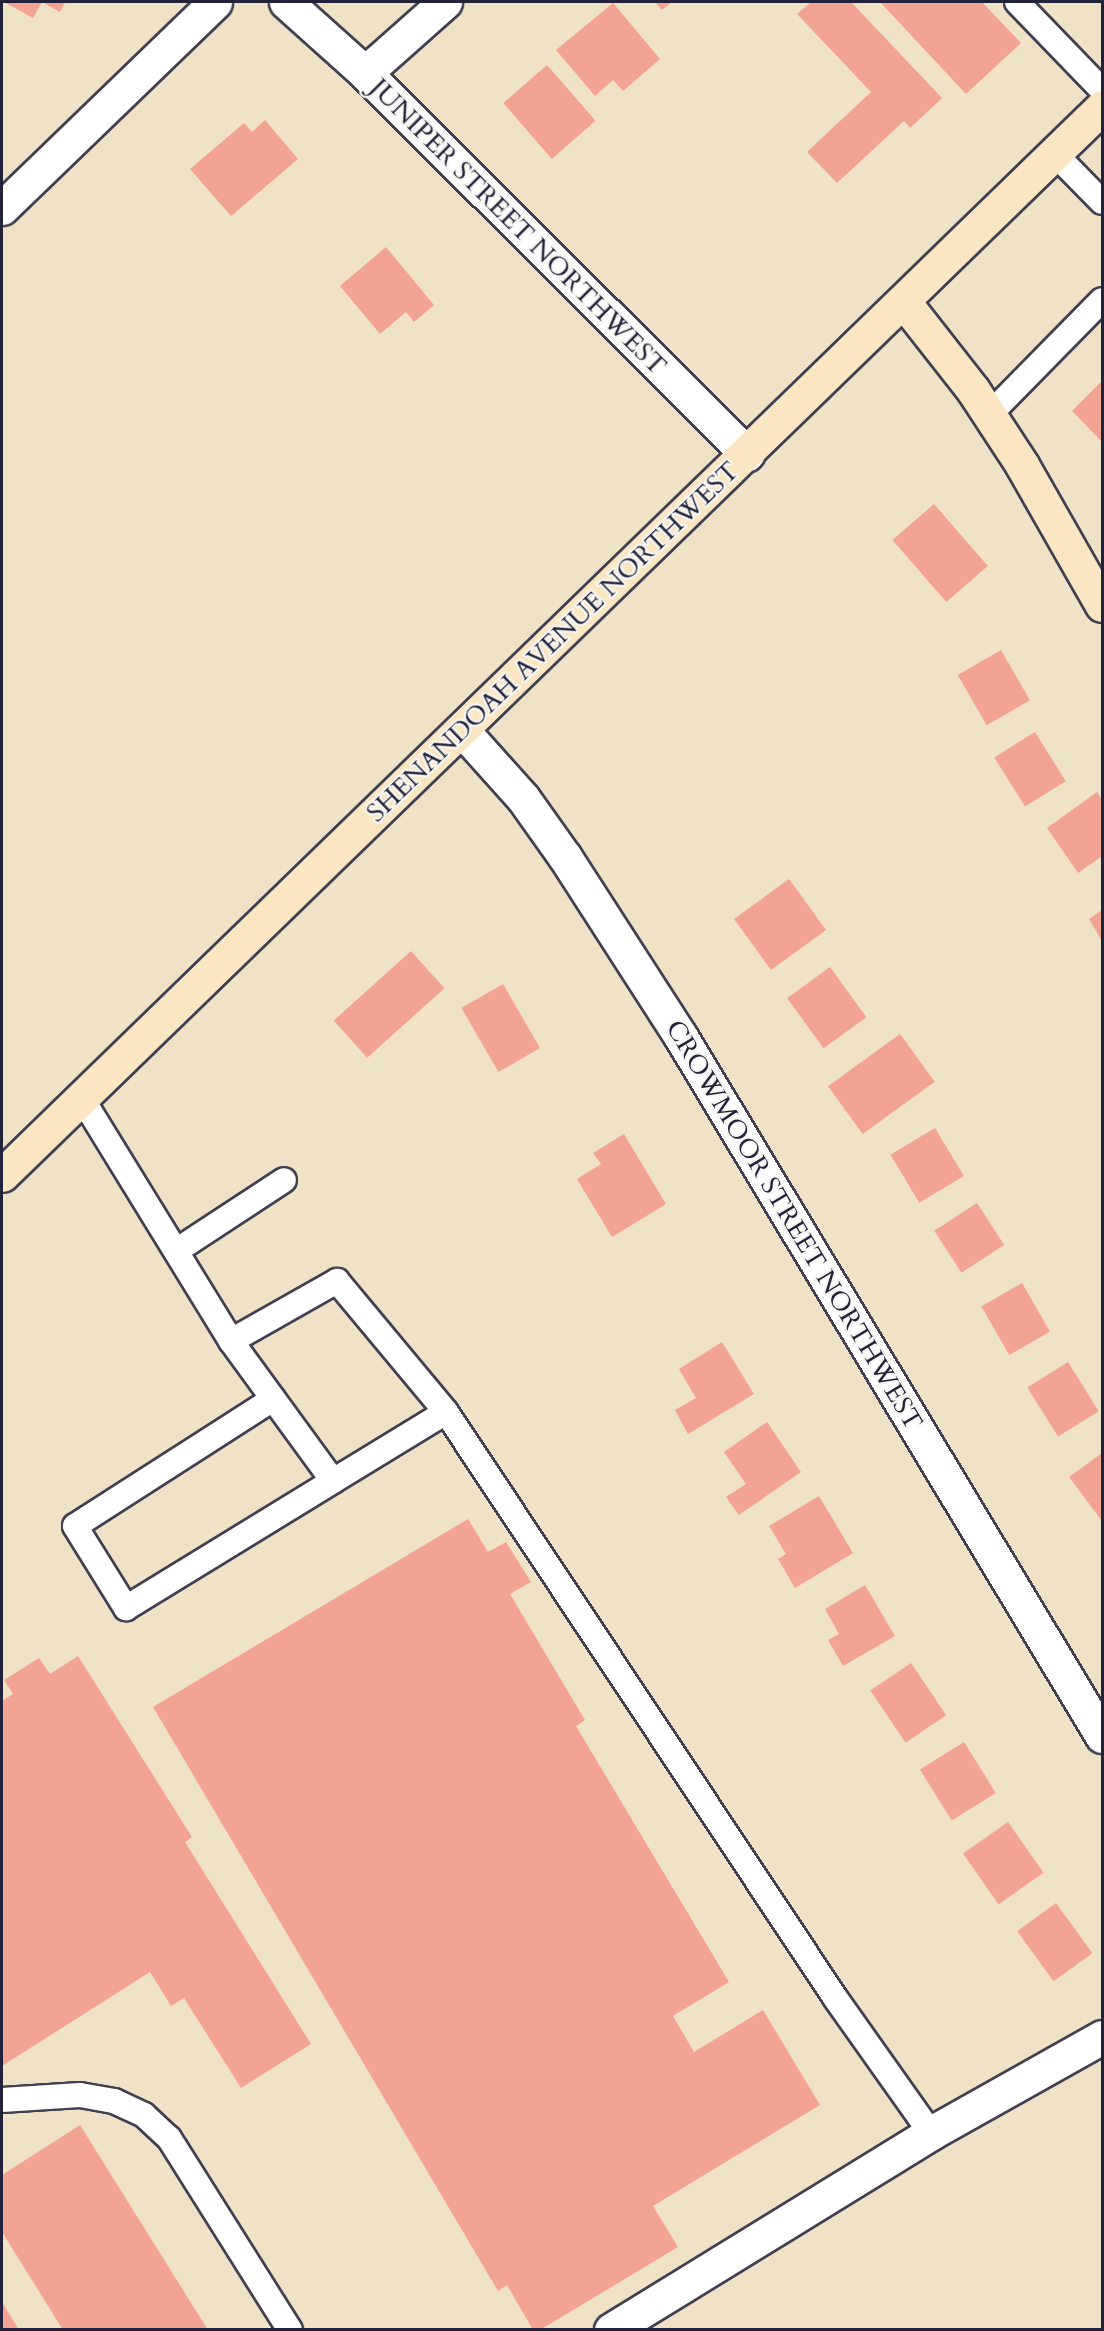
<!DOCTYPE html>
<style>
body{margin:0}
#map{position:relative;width:1104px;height:2331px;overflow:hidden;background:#efe2c6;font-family:Cardo,serif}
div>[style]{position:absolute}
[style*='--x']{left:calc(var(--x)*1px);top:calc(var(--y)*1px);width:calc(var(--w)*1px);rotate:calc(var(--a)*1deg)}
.building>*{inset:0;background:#f3a393;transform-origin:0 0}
.roads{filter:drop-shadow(2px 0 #413f50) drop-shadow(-2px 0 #413f50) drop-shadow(0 2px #413f50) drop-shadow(0 -2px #413f50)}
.lane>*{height:24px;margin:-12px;padding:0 12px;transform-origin:12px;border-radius:12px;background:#fff}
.street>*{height:33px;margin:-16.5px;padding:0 16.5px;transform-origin:16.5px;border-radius:16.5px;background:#fff}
.secondary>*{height:33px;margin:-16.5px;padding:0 16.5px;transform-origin:16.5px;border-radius:16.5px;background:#fbe6c4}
span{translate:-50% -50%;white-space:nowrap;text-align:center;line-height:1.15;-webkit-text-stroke:4.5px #f6f6f2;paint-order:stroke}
.street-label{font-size:26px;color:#22223b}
.frame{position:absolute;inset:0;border:3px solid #22223b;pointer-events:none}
</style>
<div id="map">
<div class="building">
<i style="clip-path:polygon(4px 2px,65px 2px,60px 12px,42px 2px,33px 18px)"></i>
<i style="clip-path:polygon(655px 2px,672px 2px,662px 10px)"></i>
<i style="clip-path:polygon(811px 2px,851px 2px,942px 98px,910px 128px,904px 121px,837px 183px,807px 152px,871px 92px,797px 14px)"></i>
<i style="clip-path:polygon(880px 2px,982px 2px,1021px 43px,966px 94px)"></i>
<i style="clip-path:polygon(613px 3px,660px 59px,623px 91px,613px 80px,595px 96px,556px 50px)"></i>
<i style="left:547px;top:65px;width:74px;height:58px;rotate:49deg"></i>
<i style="clip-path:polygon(265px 120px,298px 159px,231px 216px,190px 169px,244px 123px,252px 132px)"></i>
<i style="clip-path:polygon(386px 247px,434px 305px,414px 322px,406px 312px,380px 334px,340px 286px)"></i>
<i style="clip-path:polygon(1102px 381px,1102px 442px,1072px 411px)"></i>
<i style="left:934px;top:504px;width:82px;height:55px;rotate:49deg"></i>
<i style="left:1001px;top:650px;width:58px;height:50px;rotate:60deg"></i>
<i style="left:1035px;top:732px;width:58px;height:48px;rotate:58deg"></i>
<i style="clip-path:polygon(1097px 792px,1102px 800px,1102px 856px,1078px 873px,1047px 828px)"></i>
<i style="left:789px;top:879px;width:63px;height:68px;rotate:54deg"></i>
<i style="clip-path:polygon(1102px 910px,1102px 941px,1089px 919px)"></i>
<i style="left:411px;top:951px;width:50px;height:104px;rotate:48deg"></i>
<i style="left:830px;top:967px;width:62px;height:53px;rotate:54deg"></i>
<i style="left:503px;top:984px;width:74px;height:48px;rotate:60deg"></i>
<i style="left:900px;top:1034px;width:59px;height:89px;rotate:54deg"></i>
<i style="left:935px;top:1128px;width:56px;height:52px;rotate:59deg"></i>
<i style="clip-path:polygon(624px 1134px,666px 1204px,612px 1237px,577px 1179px,601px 1164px,593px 1153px)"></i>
<i style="left:977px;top:1203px;width:50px;height:51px;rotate:57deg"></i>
<i style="left:1022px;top:1283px;width:56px;height:47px;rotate:60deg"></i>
<i style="clip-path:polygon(722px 1342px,754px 1394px,688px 1434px,675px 1410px,696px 1398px,679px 1369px)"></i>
<i style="left:1068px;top:1362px;width:58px;height:48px;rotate:58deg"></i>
<i style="clip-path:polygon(767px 1422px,801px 1472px,739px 1515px,726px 1497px,746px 1484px,724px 1452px)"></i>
<i style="clip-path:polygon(1102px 1453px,1102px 1521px,1069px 1477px)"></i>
<i style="clip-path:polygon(819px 1496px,853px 1553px,795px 1588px,778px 1559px,786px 1554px,769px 1526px)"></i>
<i style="clip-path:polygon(468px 1519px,488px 1552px,506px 1542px,531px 1582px,510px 1594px,585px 1720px,576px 1726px,729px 1982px,673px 2016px,694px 2052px,763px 2010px,820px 2105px,653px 2206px,678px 2247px,540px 2330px,533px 2330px,507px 2285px,498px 2291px,153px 1707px)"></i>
<i style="clip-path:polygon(865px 1585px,895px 1636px,843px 1666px,828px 1640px,839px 1634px,825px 1609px)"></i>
<i style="clip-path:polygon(78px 1656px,192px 1837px,185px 1842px,311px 2044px,241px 2088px,184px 1998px,171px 2006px,150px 1972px,2px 2066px,2px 1701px,13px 1694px,4px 1680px,39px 1658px,50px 1674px)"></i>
<i style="left:911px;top:1663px;width:63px;height:49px;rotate:56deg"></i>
<i style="left:964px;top:1742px;width:60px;height:52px;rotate:58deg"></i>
<i style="left:1008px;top:1822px;width:62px;height:55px;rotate:55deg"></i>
<i style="left:1056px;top:1903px;width:62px;height:48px;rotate:54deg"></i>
<i style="clip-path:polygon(80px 2125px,208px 2330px,63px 2330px,2px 2232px,2px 2175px)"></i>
<i style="clip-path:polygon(2px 2302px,19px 2330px,2px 2330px)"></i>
</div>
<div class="roads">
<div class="lane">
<i style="--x:1017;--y:2;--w:122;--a:46"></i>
<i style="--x:1055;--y:154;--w:67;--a:45.6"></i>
<i style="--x:989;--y:415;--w:161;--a:-45.5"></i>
<i style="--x:81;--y:1097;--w:286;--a:58.4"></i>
<i style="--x:231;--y:1341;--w:173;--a:53.9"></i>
<i style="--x:333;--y:1481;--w:132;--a:-31.4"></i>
<i style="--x:446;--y:1412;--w:705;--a:56.4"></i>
<i style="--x:836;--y:1999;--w:164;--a:54.7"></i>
<i style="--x:176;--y:1251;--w:129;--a:-33.3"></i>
<i style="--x:231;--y:1341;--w:122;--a:-29.5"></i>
<i style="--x:337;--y:1281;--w:170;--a:50.2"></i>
<i style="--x:273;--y:1399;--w:235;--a:147.3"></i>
<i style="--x:75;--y:1526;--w:97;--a:58.1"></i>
<i style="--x:126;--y:1608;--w:243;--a:-31.5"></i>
<i style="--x:2;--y:2100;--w:78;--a:-3.7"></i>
<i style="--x:80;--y:2095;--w:35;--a:10"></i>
<i style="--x:114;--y:2101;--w:33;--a:25"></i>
<i style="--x:144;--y:2115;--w:34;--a:43"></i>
<i style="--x:169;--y:2138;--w:227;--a:57.8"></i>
</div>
<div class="street">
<i style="--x:286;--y:2;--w:106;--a:41.9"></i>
<i style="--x:365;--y:73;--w:540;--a:44.92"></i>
<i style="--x:365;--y:73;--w:107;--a:-41.6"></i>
<i style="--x:2;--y:208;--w:296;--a:-44"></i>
<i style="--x:462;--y:730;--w:91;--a:48.1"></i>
<i style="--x:523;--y:798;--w:72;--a:54.6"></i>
<i style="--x:565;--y:857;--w:214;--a:57.2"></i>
<i style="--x:681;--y:1037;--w:816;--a:58.94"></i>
<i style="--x:611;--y:2330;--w:376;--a:-31.6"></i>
<i style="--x:931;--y:2133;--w:196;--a:-29.3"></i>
</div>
<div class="secondary">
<i style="--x:904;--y:302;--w:112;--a:51.9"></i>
<i style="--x:973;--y:390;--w:90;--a:56.8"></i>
<i style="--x:1022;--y:465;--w:161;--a:60.3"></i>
<i style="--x:2;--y:1175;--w:1533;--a:-44.15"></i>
</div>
</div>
<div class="street-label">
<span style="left:518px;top:227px;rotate:45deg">JUNIPER STREET NORTHWEST</span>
<span style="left:553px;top:642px;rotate:-44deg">SHENANDOAH AVENUE NORTHWEST</span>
<span style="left:794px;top:1225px;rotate:59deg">CROWMOOR STREET NORTHWEST</span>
</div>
<div class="frame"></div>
</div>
